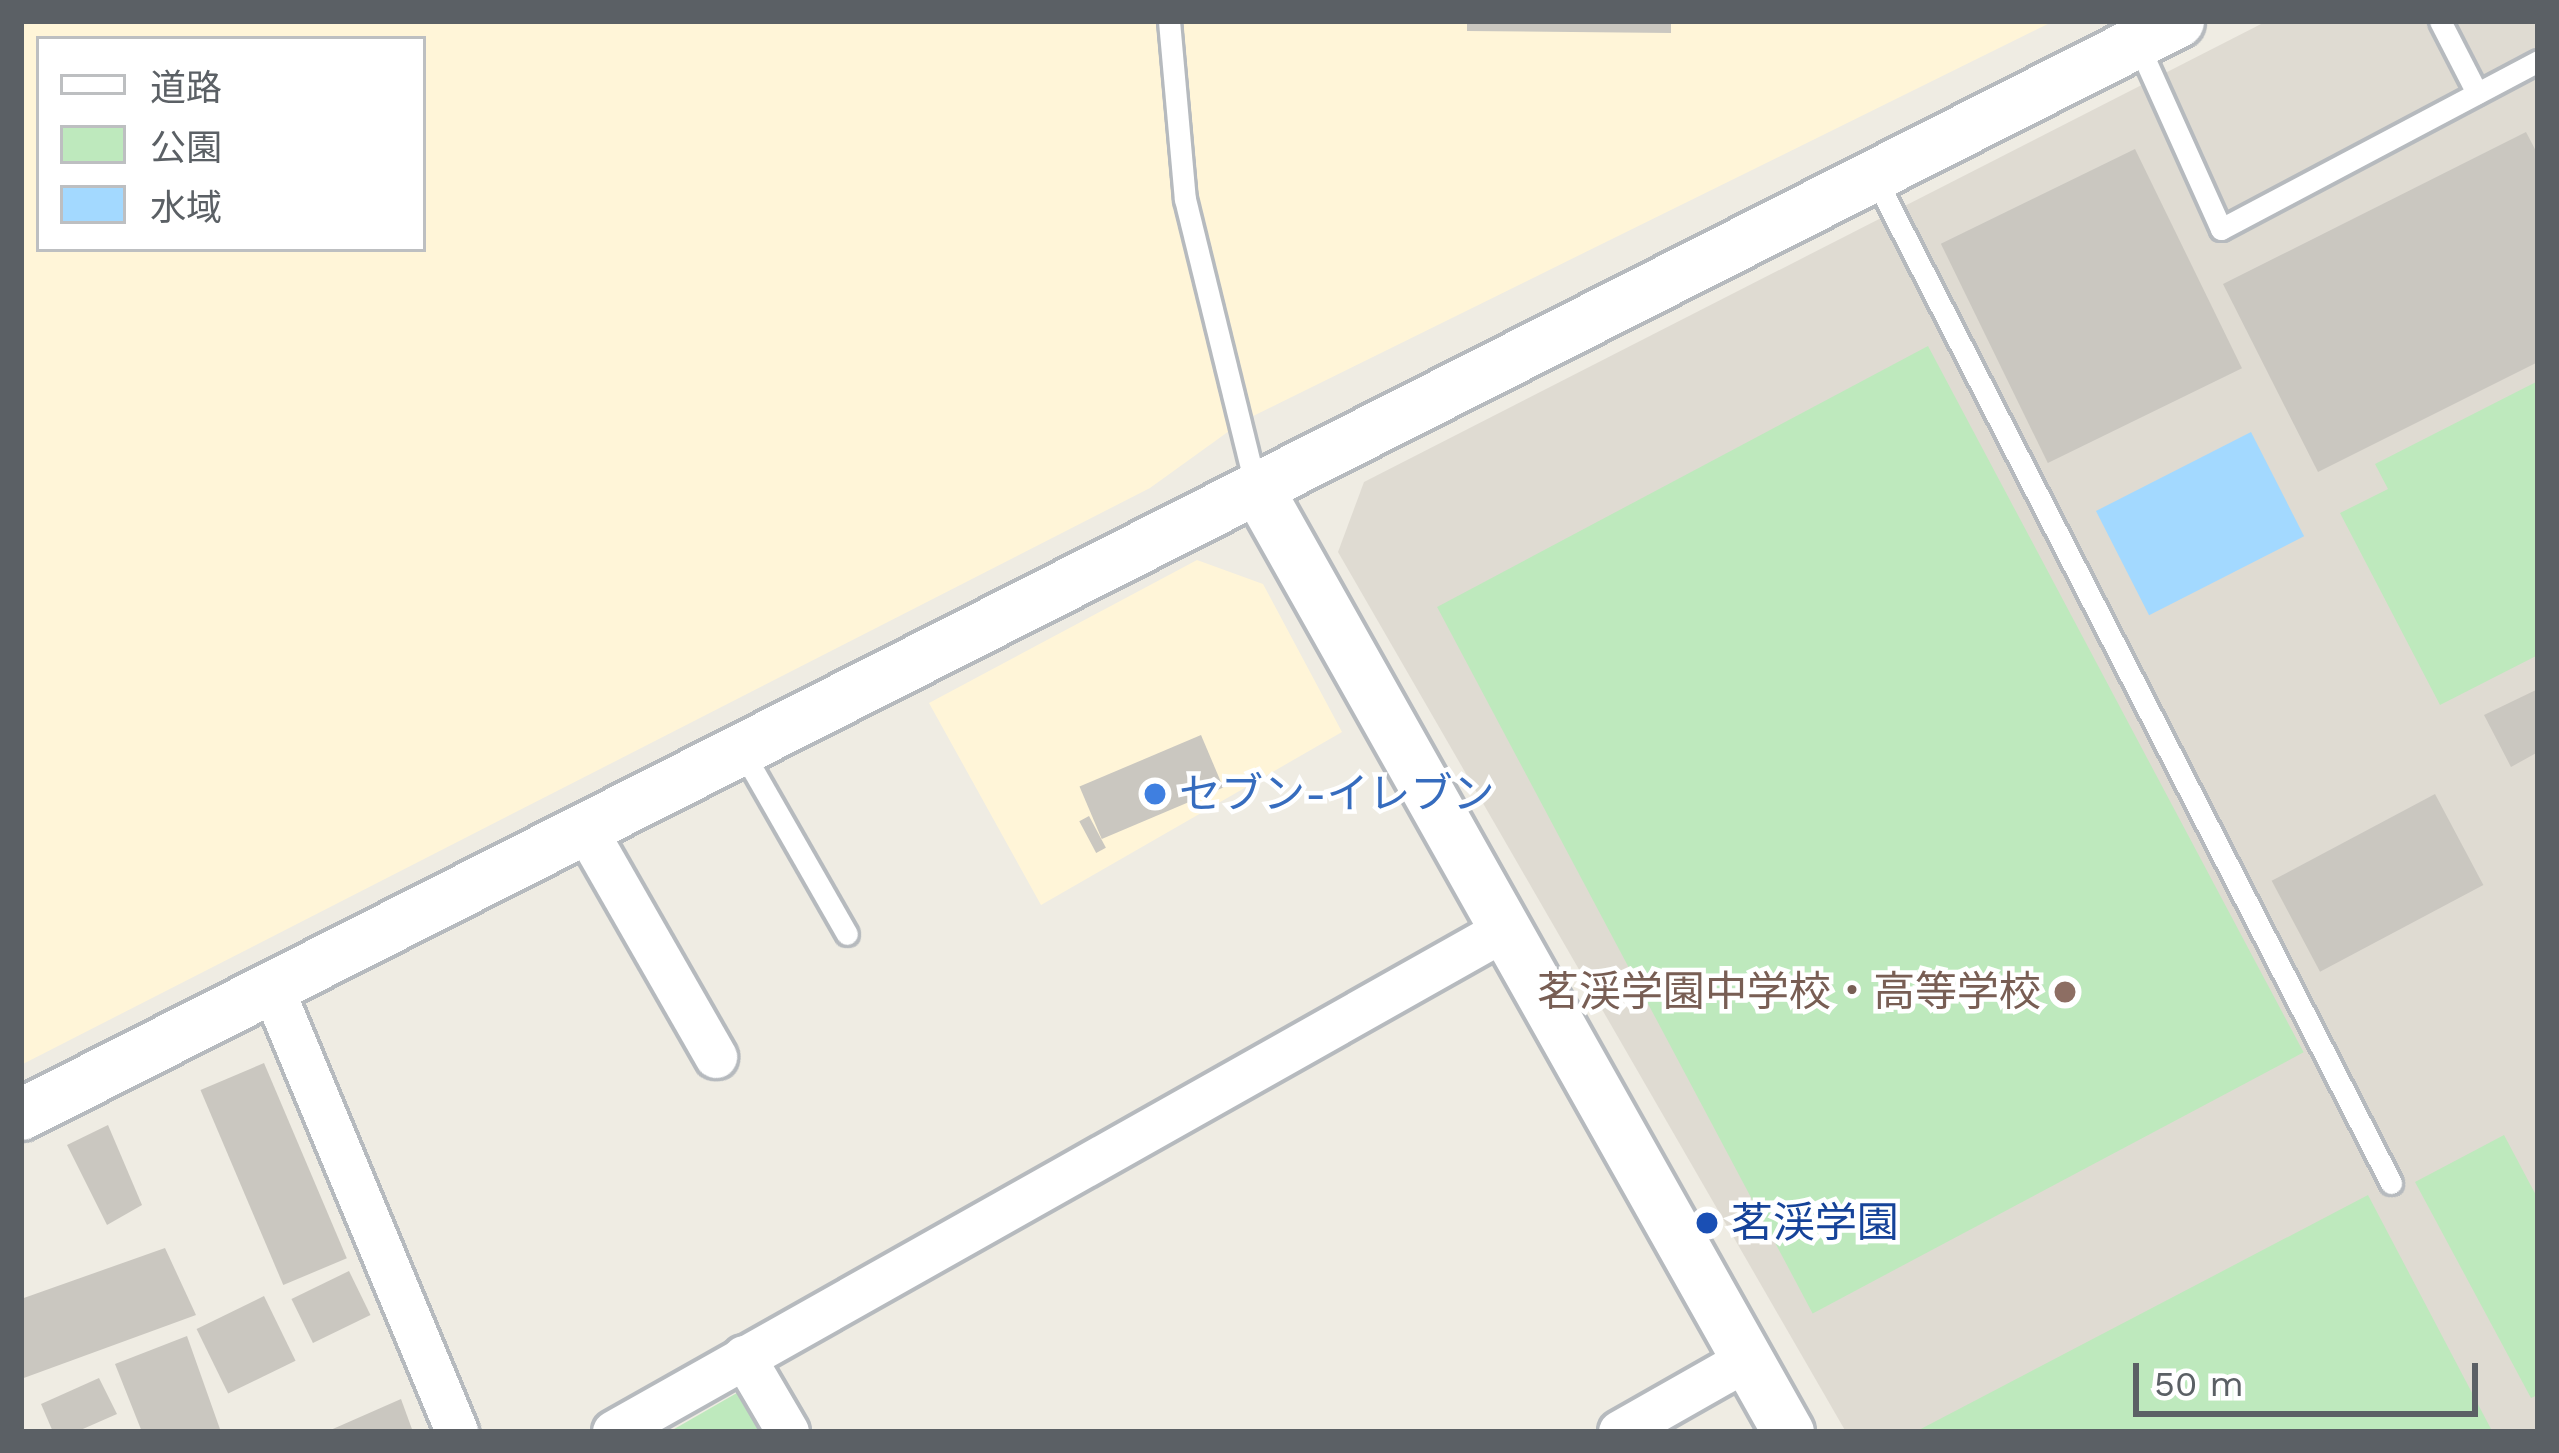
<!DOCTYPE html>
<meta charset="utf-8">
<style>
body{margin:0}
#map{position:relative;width:2559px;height:1453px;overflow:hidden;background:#efece3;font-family:"Work Sans","Noto Sans JP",sans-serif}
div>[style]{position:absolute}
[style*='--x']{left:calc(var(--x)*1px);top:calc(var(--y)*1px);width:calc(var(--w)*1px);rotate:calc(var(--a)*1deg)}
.commercial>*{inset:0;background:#fff5d8}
.education>*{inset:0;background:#dfdbd2}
.green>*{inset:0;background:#bee9bd;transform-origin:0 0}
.water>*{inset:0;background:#a3d9ff;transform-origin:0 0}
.building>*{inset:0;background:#cac7c0;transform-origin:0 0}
.roads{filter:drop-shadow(3px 0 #b6babe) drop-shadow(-3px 0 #b6babe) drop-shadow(0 3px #b6babe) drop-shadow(0 -3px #b6babe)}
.service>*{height:21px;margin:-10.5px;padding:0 10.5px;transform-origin:10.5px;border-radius:10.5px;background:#fff}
.minor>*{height:42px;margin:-21px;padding:0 21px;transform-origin:21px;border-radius:21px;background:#fff}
.tertiary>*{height:51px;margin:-25.5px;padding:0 25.5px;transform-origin:25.5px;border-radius:25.5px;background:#fff}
.dots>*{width:33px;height:33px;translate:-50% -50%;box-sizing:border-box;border:6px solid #fff;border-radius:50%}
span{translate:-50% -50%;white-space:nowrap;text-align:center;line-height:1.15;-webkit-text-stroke:9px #fff;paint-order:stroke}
.shop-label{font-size:42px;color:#366cbe}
.left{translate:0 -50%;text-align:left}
.education-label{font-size:42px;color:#785e54}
.right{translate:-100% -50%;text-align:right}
.transit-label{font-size:42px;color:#164399}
.frame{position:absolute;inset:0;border:24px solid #5b6065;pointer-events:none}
.legend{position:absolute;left:36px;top:36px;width:390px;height:216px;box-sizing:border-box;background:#fff;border:3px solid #bdbfc1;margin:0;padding:15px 21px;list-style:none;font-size:36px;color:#5b6065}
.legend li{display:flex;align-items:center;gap:24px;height:60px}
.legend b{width:60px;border:3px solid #bdbfc1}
.scale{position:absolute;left:2133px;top:1363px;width:345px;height:54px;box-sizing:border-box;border:6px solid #5b6065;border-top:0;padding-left:15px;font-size:36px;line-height:42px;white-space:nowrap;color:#5b6065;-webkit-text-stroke:9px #fff;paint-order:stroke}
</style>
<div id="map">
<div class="commercial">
<i style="clip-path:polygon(evenodd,21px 21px,2054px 21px,1243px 421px,1150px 488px,21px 1065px,21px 21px,39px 39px,423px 39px,423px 249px,39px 249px,39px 39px)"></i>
<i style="clip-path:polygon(1197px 560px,1263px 584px,1342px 732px,1041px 905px,929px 703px)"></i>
</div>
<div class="education">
<i style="clip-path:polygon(2267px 21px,2538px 21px,2538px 1432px,1846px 1432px,1338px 552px,1364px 482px)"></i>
</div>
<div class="green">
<i style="left:1928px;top:346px;width:800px;height:556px;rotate:62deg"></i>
<i style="clip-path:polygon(2538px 381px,2538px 655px,2440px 705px,2340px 513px,2388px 489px,2375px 464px)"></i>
<i style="clip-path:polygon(2504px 1135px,2538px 1199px,2538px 1395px,2531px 1398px,2415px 1182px)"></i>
<i style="clip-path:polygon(2368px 1195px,2491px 1429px,1915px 1432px)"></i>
<i style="clip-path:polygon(742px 1390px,766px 1432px,669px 1432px)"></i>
</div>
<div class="water">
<i style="left:2251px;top:432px;width:117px;height:174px;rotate:63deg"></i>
</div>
<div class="building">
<i style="clip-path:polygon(1467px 21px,1671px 21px,1671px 33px,1467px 31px)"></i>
<i style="clip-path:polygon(2526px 132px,2538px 155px,2538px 362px,2318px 472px,2223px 284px)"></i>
<i style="left:2135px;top:149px;width:244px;height:216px;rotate:64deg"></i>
<i style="clip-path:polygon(2538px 689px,2538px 752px,2511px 767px,2484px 715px)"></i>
<i style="left:1201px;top:735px;width:57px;height:132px;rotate:67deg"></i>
<i style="left:2435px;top:794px;width:103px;height:185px;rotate:62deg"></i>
<i style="left:1089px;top:816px;width:36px;height:11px;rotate:62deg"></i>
<i style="left:264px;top:1063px;width:212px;height:69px;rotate:67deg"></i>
<i style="clip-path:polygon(108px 1125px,142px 1205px,107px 1225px,67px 1145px)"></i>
<i style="clip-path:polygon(165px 1248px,196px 1315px,21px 1379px,21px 1299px)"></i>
<i style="left:349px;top:1271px;width:49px;height:64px;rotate:64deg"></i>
<i style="left:264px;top:1296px;width:72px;height:75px;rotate:64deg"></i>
<i style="clip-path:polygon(187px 1336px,221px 1432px,142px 1432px,115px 1364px)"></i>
<i style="clip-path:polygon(99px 1378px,117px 1414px,76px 1432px,53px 1432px,41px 1404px)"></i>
<i style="clip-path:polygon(401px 1399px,413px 1432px,326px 1432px)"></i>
</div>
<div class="roads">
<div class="service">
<i style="--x:1169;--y:21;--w:179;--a:84.9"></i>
<i style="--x:1185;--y:199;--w:298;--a:76.2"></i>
<i style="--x:2440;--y:21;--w:81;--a:62.8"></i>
<i style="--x:2137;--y:42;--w:205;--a:65.8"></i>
<i style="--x:2221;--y:229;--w:359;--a:-27.9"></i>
<i style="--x:1874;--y:176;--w:1132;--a:62.82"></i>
<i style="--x:741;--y:749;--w:213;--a:60.2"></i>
</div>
<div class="minor">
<i style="--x:585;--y:828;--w:264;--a:60.2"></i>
<i style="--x:272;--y:987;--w:482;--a:67.4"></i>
<i style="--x:744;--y:1357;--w:87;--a:59.6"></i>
<i style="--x:614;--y:1432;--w:1023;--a:-29.4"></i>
<i style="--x:1620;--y:1432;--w:146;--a:-29.6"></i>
</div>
<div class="tertiary">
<i style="--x:1257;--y:488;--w:1083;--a:60.64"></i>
<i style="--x:21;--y:1114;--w:2418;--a:-26.87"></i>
</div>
</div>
<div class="dots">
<i style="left:1155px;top:794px;background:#3f7fe0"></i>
<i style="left:2065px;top:992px;background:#8d6e63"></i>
<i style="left:1707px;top:1223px;background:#1a4fb4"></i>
</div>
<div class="shop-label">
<span class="left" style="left:1179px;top:794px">セブン-イレブン</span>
</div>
<div class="education-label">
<span class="right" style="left:2041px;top:992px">茗渓学園中学校・高等学校</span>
</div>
<div class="transit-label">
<span class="left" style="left:1731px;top:1223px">茗渓学園</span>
</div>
<div class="frame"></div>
<ul class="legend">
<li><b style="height:15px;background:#fff"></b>道路</li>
<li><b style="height:33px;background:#bee9bd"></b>公園</li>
<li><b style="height:33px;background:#a3d9ff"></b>水域</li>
</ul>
<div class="scale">50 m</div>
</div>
